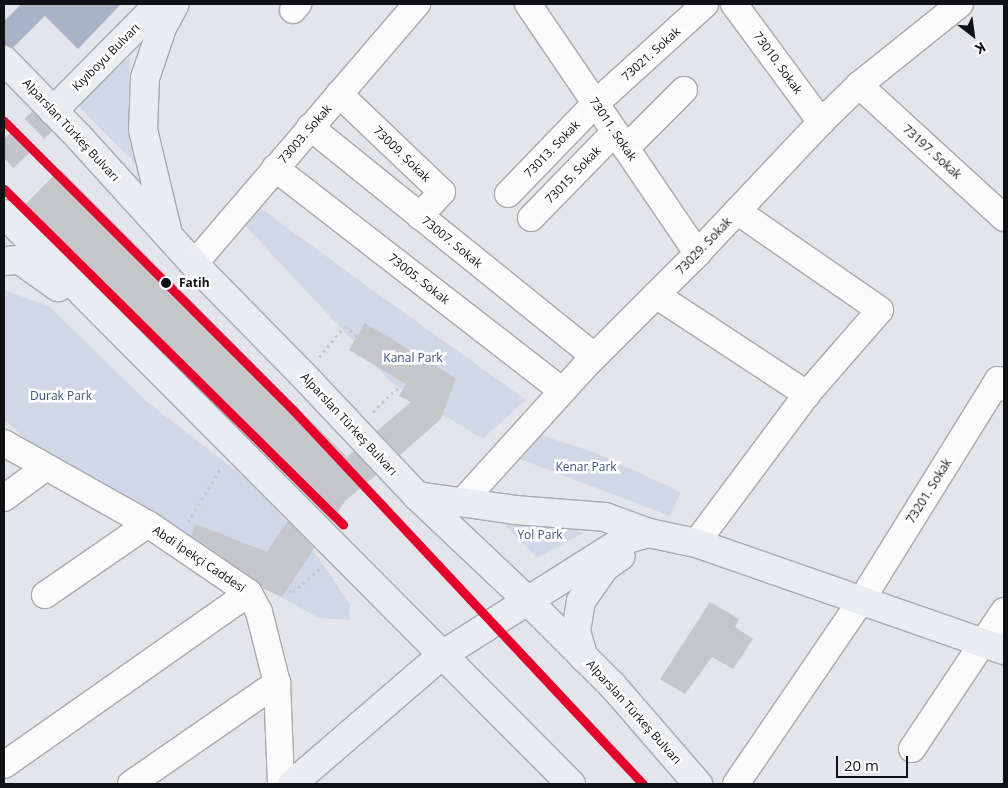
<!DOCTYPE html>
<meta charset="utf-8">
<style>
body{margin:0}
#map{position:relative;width:1008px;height:788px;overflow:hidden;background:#e3e5ea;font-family:"Open Sans",sans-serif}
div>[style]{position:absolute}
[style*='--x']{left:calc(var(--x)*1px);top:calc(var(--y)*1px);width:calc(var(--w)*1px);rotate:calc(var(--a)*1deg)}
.green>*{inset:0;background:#d0d8e8}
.water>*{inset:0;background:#a8b3c8}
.canal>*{height:25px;margin:-12.5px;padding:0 12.5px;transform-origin:12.5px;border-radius:12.5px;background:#a8b3c8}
.building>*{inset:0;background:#c4c6ca}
.major-tunnel>*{height:28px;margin-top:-14px;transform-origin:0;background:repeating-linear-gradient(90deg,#c3c5ca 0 28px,transparent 0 42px)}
.path>*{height:3px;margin-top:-1.5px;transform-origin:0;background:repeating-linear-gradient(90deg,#c5c6c8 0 2.5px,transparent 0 6.5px)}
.roads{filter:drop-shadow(1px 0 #a8a9ad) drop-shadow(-1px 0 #a8a9ad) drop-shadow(0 1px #a8a9ad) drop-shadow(0 -1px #a8a9ad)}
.minor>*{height:26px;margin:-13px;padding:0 13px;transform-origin:13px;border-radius:13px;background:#fbfbfc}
.major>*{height:28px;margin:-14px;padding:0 14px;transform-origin:14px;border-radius:14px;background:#e9edf2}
.metro-1>*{height:9px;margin:-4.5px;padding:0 4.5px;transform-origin:4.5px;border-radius:4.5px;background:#e4002b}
.dots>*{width:14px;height:14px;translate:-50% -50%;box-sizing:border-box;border:2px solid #fff;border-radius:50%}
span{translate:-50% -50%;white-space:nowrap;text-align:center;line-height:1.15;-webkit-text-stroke:5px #fff;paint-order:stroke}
.street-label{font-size:12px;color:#0f1114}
.stop-label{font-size:12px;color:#0f1114;font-weight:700}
.left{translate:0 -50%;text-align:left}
.park-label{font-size:12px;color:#3d527c}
.frame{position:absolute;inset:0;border:5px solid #0f1114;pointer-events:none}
.north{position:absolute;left:948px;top:10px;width:50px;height:50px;-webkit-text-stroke:4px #fff;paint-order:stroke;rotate:150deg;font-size:14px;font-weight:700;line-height:20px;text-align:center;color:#0f1114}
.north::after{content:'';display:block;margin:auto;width:18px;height:22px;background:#0f1114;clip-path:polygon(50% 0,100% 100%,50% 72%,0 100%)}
.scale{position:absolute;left:836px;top:756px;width:72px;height:22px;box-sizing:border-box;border:2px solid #0f1114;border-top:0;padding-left:6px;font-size:15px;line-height:18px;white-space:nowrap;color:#0f1114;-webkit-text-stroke:4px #fff;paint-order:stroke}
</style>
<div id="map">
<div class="green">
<i style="clip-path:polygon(130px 57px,128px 107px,141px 169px,75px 103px)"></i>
<i style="clip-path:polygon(251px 201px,368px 287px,526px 400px,482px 439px,392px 383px,240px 220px)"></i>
<i style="clip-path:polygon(4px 290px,50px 307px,146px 401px,252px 483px,318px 557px,350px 604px,349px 620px,319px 618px,76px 486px,4px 419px)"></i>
<i style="clip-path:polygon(541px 435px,596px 453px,681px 492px,670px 516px,509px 455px)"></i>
<i style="clip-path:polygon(463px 483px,584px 533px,537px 558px)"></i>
</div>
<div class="water">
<i style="clip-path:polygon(33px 4px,121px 4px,78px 49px)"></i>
</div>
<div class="canal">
<i style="--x:4;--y:38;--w:48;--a:-45"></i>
</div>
<div class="building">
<i style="clip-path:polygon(60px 169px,347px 457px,354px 451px,376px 475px,345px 501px,332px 521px,21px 209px)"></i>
<i style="clip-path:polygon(365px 323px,456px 378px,441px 419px,400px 455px,377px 431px,411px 402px,399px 396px,406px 384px,349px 350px)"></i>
<i style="clip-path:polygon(288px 521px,314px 548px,282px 597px,264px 589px,257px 581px,191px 535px,196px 524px,267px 552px)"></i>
<i style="clip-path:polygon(710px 602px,739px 619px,735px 627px,753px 639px,733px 669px,712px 657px,685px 694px,660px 679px)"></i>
</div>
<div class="major-tunnel">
<i style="--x:4;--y:158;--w:68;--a:-43.8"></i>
</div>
<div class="path">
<i style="--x:91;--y:240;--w:68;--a:46.2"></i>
<i style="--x:176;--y:324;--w:95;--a:46.7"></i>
<i style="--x:319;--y:357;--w:40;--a:-50"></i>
<i style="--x:345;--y:326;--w:16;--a:40"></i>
<i style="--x:357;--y:336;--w:76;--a:31.6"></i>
<i style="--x:223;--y:392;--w:23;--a:-47"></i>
<i style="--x:373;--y:412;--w:33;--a:-45"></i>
<i style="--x:396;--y:389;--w:15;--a:16"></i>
<i style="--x:253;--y:422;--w:156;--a:-134.7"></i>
<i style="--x:143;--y:311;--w:23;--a:-103"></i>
<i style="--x:138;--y:289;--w:24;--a:15"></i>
<i style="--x:161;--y:295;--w:156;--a:45.8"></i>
<i style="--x:309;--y:479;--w:80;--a:-134.5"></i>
<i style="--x:253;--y:422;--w:23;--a:-41"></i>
<i style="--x:270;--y:407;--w:74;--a:45.5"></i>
<i style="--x:188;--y:522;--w:63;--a:-58.6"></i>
<i style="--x:289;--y:590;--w:4;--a:27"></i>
<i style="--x:293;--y:592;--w:37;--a:-41"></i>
</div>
<div class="roads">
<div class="minor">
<i style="--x:528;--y:4;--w:302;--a:55.8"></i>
<i style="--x:734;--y:4;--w:147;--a:53.6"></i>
<i style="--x:293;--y:10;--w:8;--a:-50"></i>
<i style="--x:859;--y:85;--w:197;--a:42.5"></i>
<i style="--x:339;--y:94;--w:142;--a:43.6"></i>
<i style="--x:442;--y:192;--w:33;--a:133"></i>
<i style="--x:310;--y:127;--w:365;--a:38.9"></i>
<i style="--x:626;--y:148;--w:82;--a:-45"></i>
<i style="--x:275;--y:168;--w:363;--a:37.8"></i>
<i style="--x:508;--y:194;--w:127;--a:-46"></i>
<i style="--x:596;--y:103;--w:147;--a:-42.2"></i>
<i style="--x:531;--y:218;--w:120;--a:-45.7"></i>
<i style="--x:194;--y:264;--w:343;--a:-49.4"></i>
<i style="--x:656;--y:295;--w:181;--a:33.3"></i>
<i style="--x:4;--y:443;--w:165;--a:29.4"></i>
<i style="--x:148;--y:524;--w:122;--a:34.3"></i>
<i style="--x:249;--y:593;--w:21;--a:62"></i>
<i style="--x:259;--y:612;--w:73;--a:75.8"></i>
<i style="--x:277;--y:683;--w:101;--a:87.7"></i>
<i style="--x:4;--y:498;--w:51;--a:-36.2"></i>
<i style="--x:461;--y:503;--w:186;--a:-47.8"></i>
<i style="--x:586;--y:365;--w:150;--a:-45"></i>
<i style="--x:692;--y:259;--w:188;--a:-46.7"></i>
<i style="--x:821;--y:122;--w:53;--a:-44.2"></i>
<i style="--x:859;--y:85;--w:129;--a:-38.7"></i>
<i style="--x:696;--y:543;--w:186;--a:-53.3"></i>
<i style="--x:807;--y:394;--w:111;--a:-49"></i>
<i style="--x:880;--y:310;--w:174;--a:-145.3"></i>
<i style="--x:45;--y:595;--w:125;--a:-34.6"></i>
<i style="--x:912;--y:749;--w:166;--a:-56.3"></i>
<i style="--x:4;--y:765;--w:299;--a:-35.1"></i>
<i style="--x:131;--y:784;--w:178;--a:-34.7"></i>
<i style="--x:736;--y:784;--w:222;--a:-55.7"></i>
<i style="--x:861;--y:601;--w:260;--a:-58.2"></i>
<i style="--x:998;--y:380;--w:10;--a:53"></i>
</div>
<div class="major">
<i style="--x:4;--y:60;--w:106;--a:45.8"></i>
<i style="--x:78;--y:136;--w:173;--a:47.8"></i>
<i style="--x:194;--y:264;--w:157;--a:45.5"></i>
<i style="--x:304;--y:376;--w:165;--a:46.7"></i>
<i style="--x:417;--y:496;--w:151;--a:43.4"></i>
<i style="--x:527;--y:600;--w:122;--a:45"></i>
<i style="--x:613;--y:686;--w:130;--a:49.1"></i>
<i style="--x:53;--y:111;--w:151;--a:-45.3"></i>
<i style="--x:4;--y:214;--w:804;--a:45.15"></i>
<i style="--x:168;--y:234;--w:107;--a:-103.5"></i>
<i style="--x:143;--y:130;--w:52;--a:-87.8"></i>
<i style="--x:145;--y:78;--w:53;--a:-71.2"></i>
<i style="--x:162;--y:28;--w:27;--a:-62"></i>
<i style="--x:4;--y:261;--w:16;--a:-4"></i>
<i style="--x:20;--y:260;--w:47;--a:35.4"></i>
<i style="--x:417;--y:496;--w:99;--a:8.1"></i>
<i style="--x:515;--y:510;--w:90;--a:4.4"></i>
<i style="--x:605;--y:517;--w:47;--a:20"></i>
<i style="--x:649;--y:533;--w:48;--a:12"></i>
<i style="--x:696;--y:543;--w:326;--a:19.2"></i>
<i style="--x:584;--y:658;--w:27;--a:-107"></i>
<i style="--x:576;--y:632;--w:31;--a:-81"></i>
<i style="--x:581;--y:601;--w:42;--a:-54.8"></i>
<i style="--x:605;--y:567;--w:19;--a:-35"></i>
<i style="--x:292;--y:784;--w:198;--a:-40.7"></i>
<i style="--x:442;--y:655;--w:215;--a:-32.3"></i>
<i style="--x:624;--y:540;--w:26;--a:-16"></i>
</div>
</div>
<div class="metro-1">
<i style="--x:4;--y:121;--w:409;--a:45"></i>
<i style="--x:293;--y:410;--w:512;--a:46.9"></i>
<i style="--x:4;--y:189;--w:477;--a:44.7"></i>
</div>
<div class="dots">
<i style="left:166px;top:283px;background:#0f1114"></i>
</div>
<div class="street-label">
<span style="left:651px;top:54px;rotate:-42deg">73021. Sokak</span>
<span style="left:106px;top:57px;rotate:-45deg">Kıyıboyu Bulvarı</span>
<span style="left:778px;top:63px;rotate:54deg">73010. Sokak</span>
<span style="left:613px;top:129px;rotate:56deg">73011. Sokak</span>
<span style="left:71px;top:130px;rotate:47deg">Alparslan Türkeş Bulvarı</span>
<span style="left:305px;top:134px;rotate:-49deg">73003. Sokak</span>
<span style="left:552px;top:149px;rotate:-46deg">73013. Sokak</span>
<span style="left:932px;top:152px;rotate:42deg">73197. Sokak</span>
<span style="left:402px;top:154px;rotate:44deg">73009. Sokak</span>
<span style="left:573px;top:175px;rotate:-46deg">73015. Sokak</span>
<span style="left:452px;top:242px;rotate:39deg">73007. Sokak</span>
<span style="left:704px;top:246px;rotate:-46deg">73029. Sokak</span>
<span style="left:419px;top:279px;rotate:38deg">73005. Sokak</span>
<span style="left:349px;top:424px;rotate:47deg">Alparslan Türkeş Bulvarı</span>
<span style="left:929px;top:491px;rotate:-58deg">73201. Sokak</span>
<span style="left:199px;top:559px;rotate:34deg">Abdi İpekçi Caddesi</span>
<span style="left:634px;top:712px;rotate:48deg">Alparslan Türkeş Bulvarı</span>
</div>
<div class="stop-label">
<span class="left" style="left:179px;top:283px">Fatih</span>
</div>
<div class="park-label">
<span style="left:413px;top:358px">Kanal Park</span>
<span style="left:61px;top:396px">Durak Park</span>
<span style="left:586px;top:467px">Kenar Park</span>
<span style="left:540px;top:535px">Yol Park</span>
</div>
<div class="frame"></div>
<div class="north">K</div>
<div class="scale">20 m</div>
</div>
